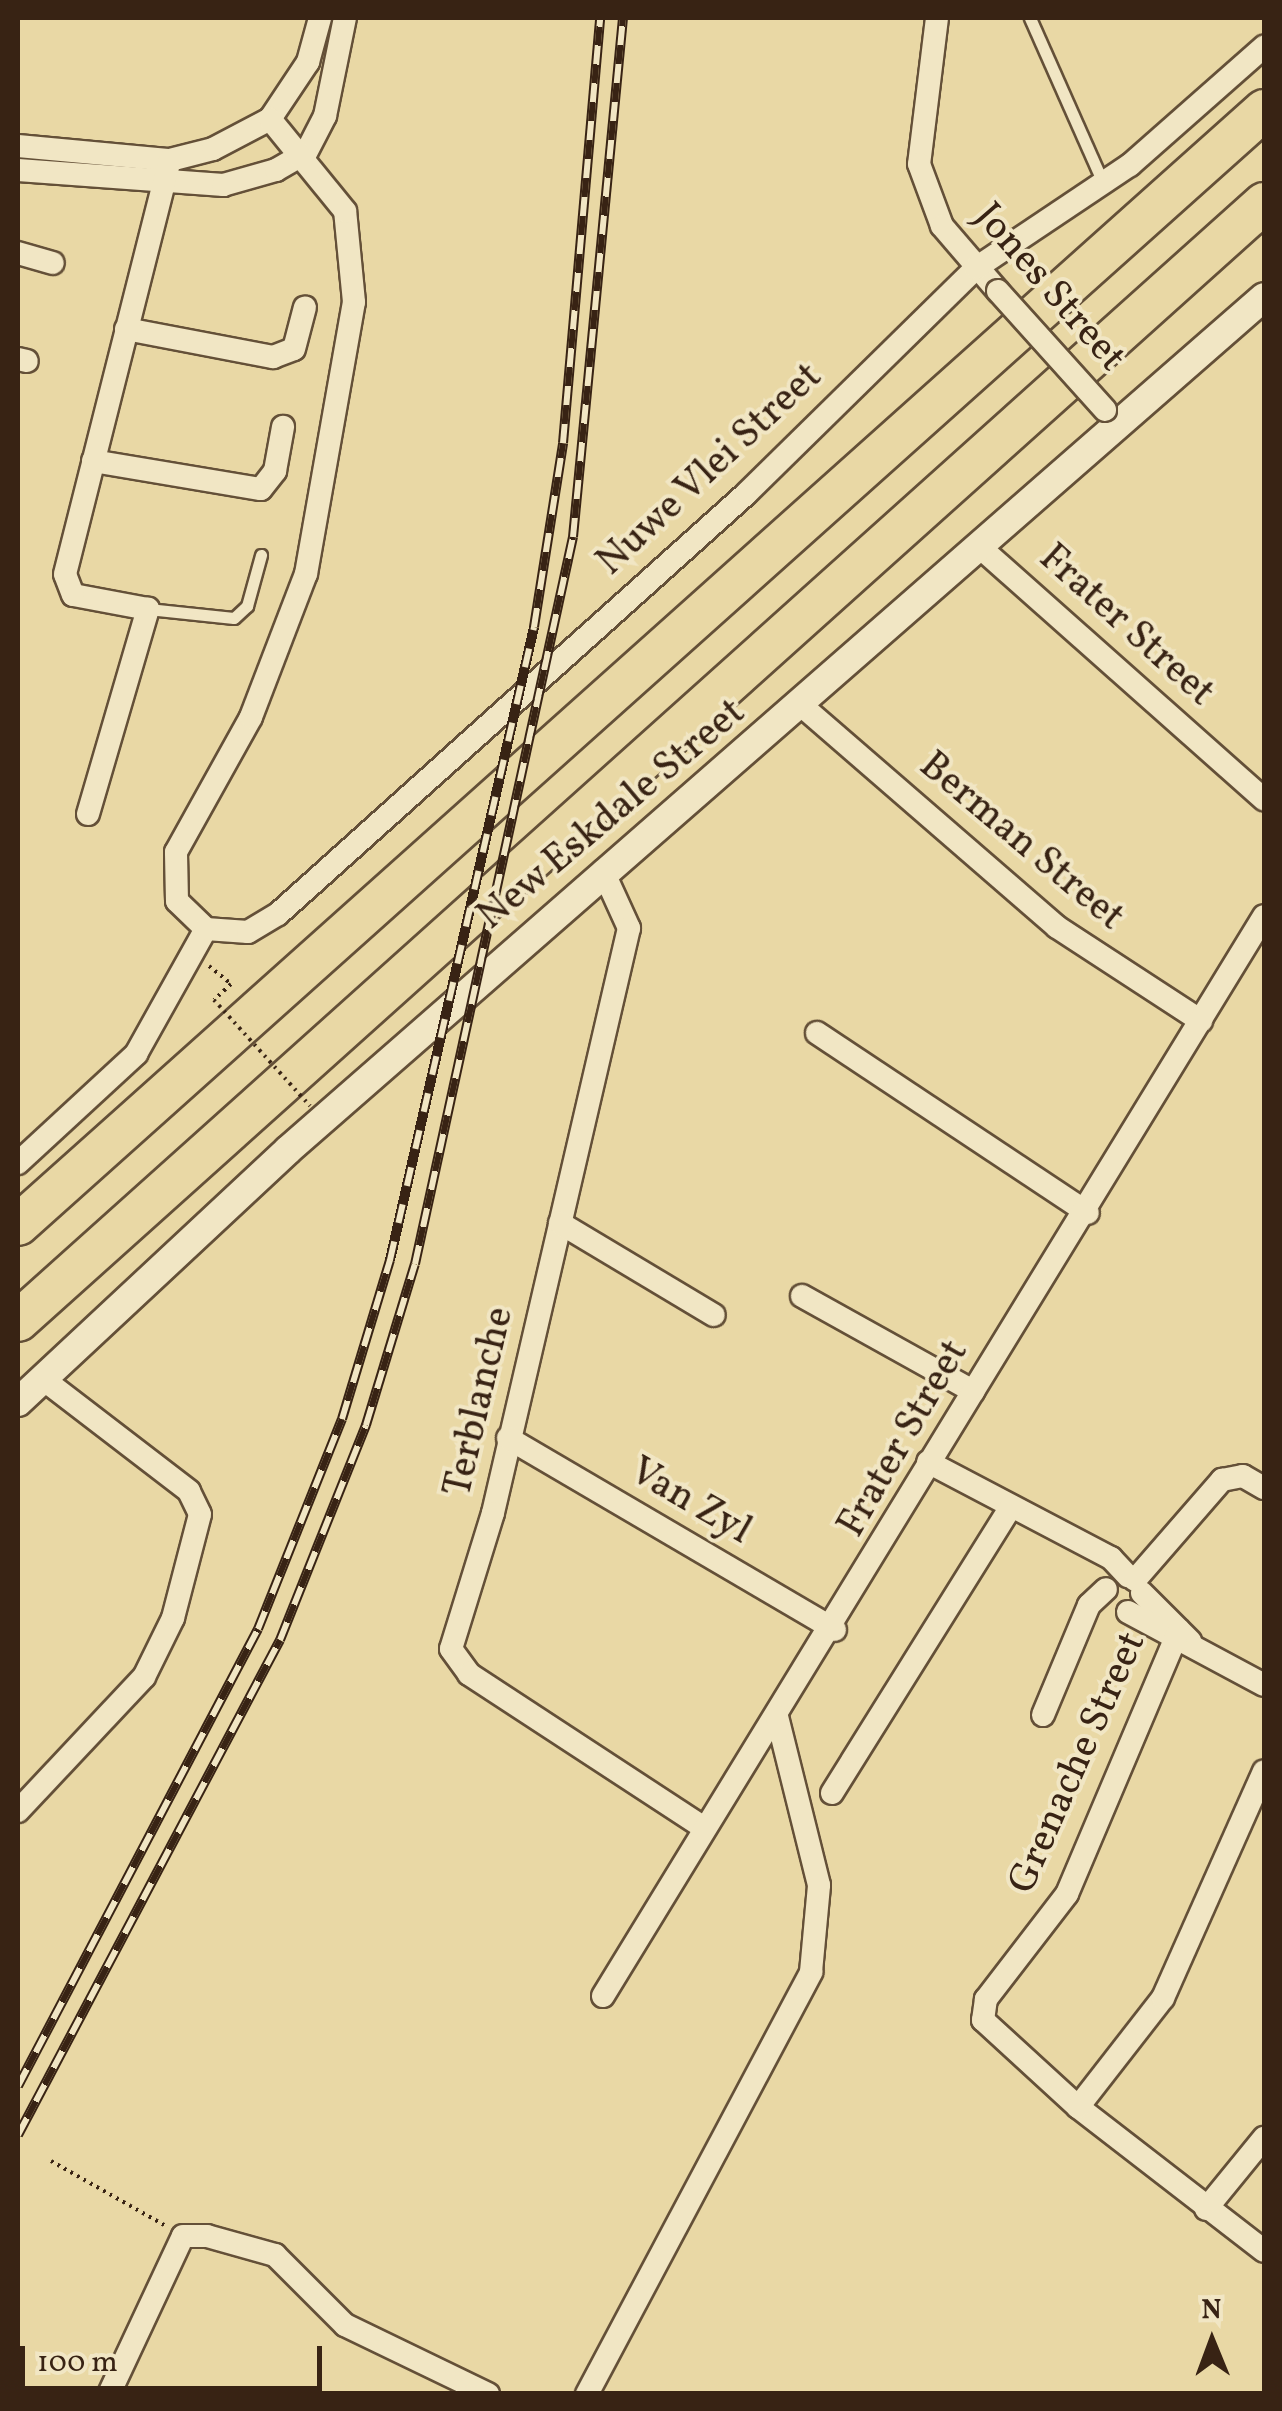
<!DOCTYPE html>
<style>
body{margin:0}
#map{position:relative;width:1282px;height:2411px;overflow:hidden;background:#e9d8a5;font-family:Vollkorn,serif}
div>[style]{position:absolute}
[style*='--x']{left:calc(var(--x)*1px);top:calc(var(--y)*1px);width:calc(var(--w)*1px);rotate:calc(var(--a)*1deg)}
.path>*{height:4px;margin-top:-2px;transform-origin:0;background:repeating-linear-gradient(90deg,#382314 0 2.5px,transparent 0 7.5px)}
.roads{filter:drop-shadow(2px 0 #645038) drop-shadow(-2px 0 #645038) drop-shadow(0 2px #645038) drop-shadow(0 -2px #645038)}
.service>*{height:11px;margin:-5.5px;padding:0 5.5px;transform-origin:5.5px;border-radius:5.5px;background:#f1e6c4}
.minor>*{height:22px;margin:-11px;padding:0 11px;transform-origin:11px;border-radius:11px;background:#f1e6c4}
.tertiary>*{height:28px;margin:-14px;padding:0 14px;transform-origin:14px;border-radius:14px;background:#f1e6c4}
.motorway>*{height:40px;margin:-20px;padding:0 20px;transform-origin:20px;border-radius:20px;background:#e9d8a5}
.rail>*{height:10px;margin-top:-5px;transform-origin:0;background:repeating-linear-gradient(90deg,#f1e6c4 0 19px,#382314 0 38px);box-sizing:border-box;border-block:2px solid #382314}
.path-bridge>*{height:4px;margin-top:-2px;transform-origin:0;background:repeating-linear-gradient(90deg,#382314 0 2.5px,transparent 0 7.5px)}
.bridges{filter:drop-shadow(2px 0 #645038) drop-shadow(-2px 0 #645038) drop-shadow(0 2px #645038) drop-shadow(0 -2px #645038)}
.minor-bridge>*{height:22px;margin:-11px;padding:0 11px;transform-origin:11px;border-radius:11px;background:#f1e6c4}
span{translate:-50% -50%;white-space:nowrap;text-align:center;line-height:1.15;-webkit-text-stroke:8px #f1e6c4;paint-order:stroke}
.street-label{font-size:40px;color:#382314}
.frame{position:absolute;inset:0;border:20px solid #382314;pointer-events:none}
.north{position:absolute;left:1162px;top:2291px;width:100px;height:100px;-webkit-text-stroke:8px #f1e6c4;paint-order:stroke;rotate:359deg;font-size:28px;font-weight:700;line-height:40px;text-align:center;color:#382314}
.north::after{content:'';display:block;margin:auto;width:35px;height:45px;background:#382314;clip-path:polygon(50% 0,100% 100%,50% 72%,0 100%)}
.scale{position:absolute;left:20px;top:2346px;width:302px;height:45px;box-sizing:border-box;border:5px solid #382314;border-top:0;padding-left:12px;font-size:30px;line-height:35px;white-space:nowrap;color:#382314;-webkit-text-stroke:8px #f1e6c4;paint-order:stroke}
</style>
<div id="map">
<div class="path">
<i style="--x:209;--y:966;--w:28;--a:39"></i>
<i style="--x:231;--y:984;--w:23;--a:137"></i>
<i style="--x:51;--y:2161;--w:130;--a:29.5"></i>
</div>
<div class="roads">
<div class="service">
<i style="--x:1030;--y:18;--w:183;--a:66.1"></i>
<i style="--x:148;--y:609;--w:86;--a:6"></i>
<i style="--x:234;--y:618;--w:18;--a:-43"></i>
<i style="--x:247;--y:606;--w:53;--a:-74.6"></i>
</div>
<div class="minor">
<i style="--x:937;--y:18;--w:147;--a:97"></i>
<i style="--x:919;--y:164;--w:66;--a:69.6"></i>
<i style="--x:942;--y:226;--w:86;--a:49.3"></i>
<i style="--x:18;--y:146;--w:153;--a:5.3"></i>
<i style="--x:170;--y:160;--w:44;--a:-14.3"></i>
<i style="--x:213;--y:149;--w:64;--a:-27.8"></i>
<i style="--x:270;--y:119;--w:69;--a:-56.3"></i>
<i style="--x:308;--y:62;--w:46;--a:-74.7"></i>
<i style="--x:18;--y:170;--w:206;--a:4.2"></i>
<i style="--x:223;--y:185;--w:55;--a:-15.8"></i>
<i style="--x:276;--y:170;--w:34;--a:-30"></i>
<i style="--x:306;--y:153;--w:42;--a:-62.8"></i>
<i style="--x:325;--y:116;--w:100;--a:-78.5"></i>
<i style="--x:18;--y:253;--w:36;--a:16"></i>
<i style="--x:126;--y:329;--w:150;--a:10.8"></i>
<i style="--x:273;--y:357;--w:22;--a:-21"></i>
<i style="--x:294;--y:349;--w:43;--a:-75.3"></i>
<i style="--x:18;--y:359;--w:9;--a:13"></i>
<i style="--x:93;--y:461;--w:170;--a:9.5"></i>
<i style="--x:261;--y:489;--w:23;--a:-52"></i>
<i style="--x:275;--y:471;--w:45;--a:-79.7"></i>
<i style="--x:982;--y:549;--w:377;--a:41.6"></i>
<i style="--x:802;--y:706;--w:337;--a:40.9"></i>
<i style="--x:1057;--y:927;--w:172;--a:33.1"></i>
<i style="--x:88;--y:814;--w:214;--a:-73.7"></i>
<i style="--x:148;--y:609;--w:76;--a:-169.4"></i>
<i style="--x:73;--y:595;--w:22;--a:-111"></i>
<i style="--x:65;--y:574;--w:427;--a:-75.8"></i>
<i style="--x:603;--y:871;--w:63;--a:65.5"></i>
<i style="--x:629;--y:928;--w:601;--a:103.09"></i>
<i style="--x:493;--y:1513;--w:142;--a:107.2"></i>
<i style="--x:451;--y:1649;--w:31;--a:54"></i>
<i style="--x:469;--y:1674;--w:280;--a:33.2"></i>
<i style="--x:206;--y:929;--w:40;--a:-136"></i>
<i style="--x:177;--y:901;--w:49;--a:-91.2"></i>
<i style="--x:176;--y:852;--w:154;--a:-60.9"></i>
<i style="--x:251;--y:717;--w:153;--a:-69"></i>
<i style="--x:306;--y:574;--w:276;--a:-80"></i>
<i style="--x:354;--y:302;--w:91;--a:-95.6"></i>
<i style="--x:345;--y:211;--w:119;--a:-129.2"></i>
<i style="--x:817;--y:1033;--w:325;--a:33.6"></i>
<i style="--x:18;--y:1163;--w:161;--a:-42.7"></i>
<i style="--x:136;--y:1054;--w:143;--a:-60.8"></i>
<i style="--x:206;--y:929;--w:42;--a:4.1"></i>
<i style="--x:248;--y:932;--w:35;--a:-31"></i>
<i style="--x:278;--y:914;--w:630;--a:-41.91"></i>
<i style="--x:747;--y:493;--w:321;--a:-44.5"></i>
<i style="--x:976;--y:268;--w:185;--a:-33.8"></i>
<i style="--x:1130;--y:165;--w:179;--a:-41.4"></i>
<i style="--x:560;--y:1223;--w:179;--a:30.9"></i>
<i style="--x:802;--y:1296;--w:196;--a:29.1"></i>
<i style="--x:508;--y:1438;--w:379;--a:30.4"></i>
<i style="--x:928;--y:1462;--w:207;--a:27.7"></i>
<i style="--x:1111;--y:1558;--w:25;--a:47"></i>
<i style="--x:1135;--y:1580;--w:133;--a:-49"></i>
<i style="--x:1222;--y:1480;--w:21;--a:-11"></i>
<i style="--x:1243;--y:1476;--w:24;--a:30"></i>
<i style="--x:1142;--y:1593;--w:68;--a:45"></i>
<i style="--x:1128;--y:1612;--w:154;--a:28.2"></i>
<i style="--x:1179;--y:1630;--w:287;--a:113"></i>
<i style="--x:1067;--y:1894;--w:133;--a:127.6"></i>
<i style="--x:986;--y:1999;--w:21;--a:98"></i>
<i style="--x:983;--y:2020;--w:129;--a:42.5"></i>
<i style="--x:1078;--y:2107;--w:235;--a:37.7"></i>
<i style="--x:1043;--y:1715;--w:119;--a:-67.3"></i>
<i style="--x:1089;--y:1605;--w:23;--a:-43"></i>
<i style="--x:832;--y:1793;--w:338;--a:-58"></i>
<i style="--x:18;--y:1811;--w:184;--a:-46.8"></i>
<i style="--x:144;--y:1677;--w:66;--a:-63.8"></i>
<i style="--x:173;--y:1618;--w:107;--a:-75.4"></i>
<i style="--x:200;--y:1514;--w:25;--a:-116"></i>
<i style="--x:189;--y:1491;--w:184;--a:-142.5"></i>
<i style="--x:603;--y:1996;--w:1266;--a:-58.53"></i>
<i style="--x:1078;--y:2107;--w:138;--a:-52.1"></i>
<i style="--x:1163;--y:1998;--w:248;--a:-66"></i>
<i style="--x:1206;--y:2209;--w:92;--a:-50.8"></i>
<i style="--x:109;--y:2394;--w:174;--a:-64.9"></i>
<i style="--x:183;--y:2236;--w:24;--a:0"></i>
<i style="--x:207;--y:2236;--w:71;--a:15.6"></i>
<i style="--x:275;--y:2255;--w:99;--a:45"></i>
<i style="--x:345;--y:2325;--w:159;--a:25.8"></i>
<i style="--x:587;--y:2394;--w:478;--a:-62"></i>
<i style="--x:811;--y:1972;--w:87;--a:-84.7"></i>
<i style="--x:819;--y:1885;--w:174;--a:-104"></i>
</div>
<div class="tertiary">
<i style="--x:18;--y:1402;--w:369;--a:-43"></i>
<i style="--x:288;--y:1150;--w:1296;--a:-41.15"></i>
</div>
<div class="motorway">
<i style="--x:18;--y:1225;--w:1672;--a:-41.82"></i>
<i style="--x:18;--y:1321;--w:1674;--a:-41.9"></i>
</div>
</div>
<div class="rail">
<i style="--x:18;--y:2086;--w:516;--a:-62.29"></i>
<i style="--x:258;--y:1629;--w:226;--a:-68.2"></i>
<i style="--x:342;--y:1419;--w:166;--a:-73.2"></i>
<i style="--x:390;--y:1260;--w:649;--a:-77.18"></i>
<i style="--x:534;--y:627;--w:186;--a:-81"></i>
<i style="--x:563;--y:443;--w:427;--a:-85"></i>
<i style="--x:18;--y:2135;--w:560;--a:-62.11"></i>
<i style="--x:280;--y:1640;--w:232;--a:-68.2"></i>
<i style="--x:366;--y:1425;--w:168;--a:-73.1"></i>
<i style="--x:415;--y:1264;--w:744;--a:-77.74"></i>
<i style="--x:573;--y:537;--w:521;--a:-84.5"></i>
</div>
<div class="path-bridge">
<i style="--x:214;--y:1000;--w:143;--a:47.8"></i>
</div>
<div class="bridges">
<div class="minor-bridge">
<i style="--x:998;--y:291;--w:160;--a:48"></i>
</div>
</div>
<div class="street-label">
<span style="left:1049px;top:288px;rotate:49deg">Jones Street</span>
<span style="left:710px;top:470px;rotate:-43deg">Nuwe Vlei Street</span>
<span style="left:1126px;top:626px;rotate:42deg">Frater Street</span>
<span style="left:612px;top:815px;rotate:-40deg">New Eskdale Street</span>
<span style="left:1021px;top:842px;rotate:40deg">Berman Street</span>
<span style="left:480px;top:1402px;rotate:-77deg">Terblanche</span>
<span style="left:904px;top:1439px;rotate:-60deg">Frater Street</span>
<span style="left:690px;top:1502px;rotate:30deg">Van Zyl</span>
<span style="left:1078px;top:1763px;rotate:-66deg">Grenache Street</span>
</div>
<div class="frame"></div>
<div class="north">N</div>
<div class="scale">100 m</div>
</div>
